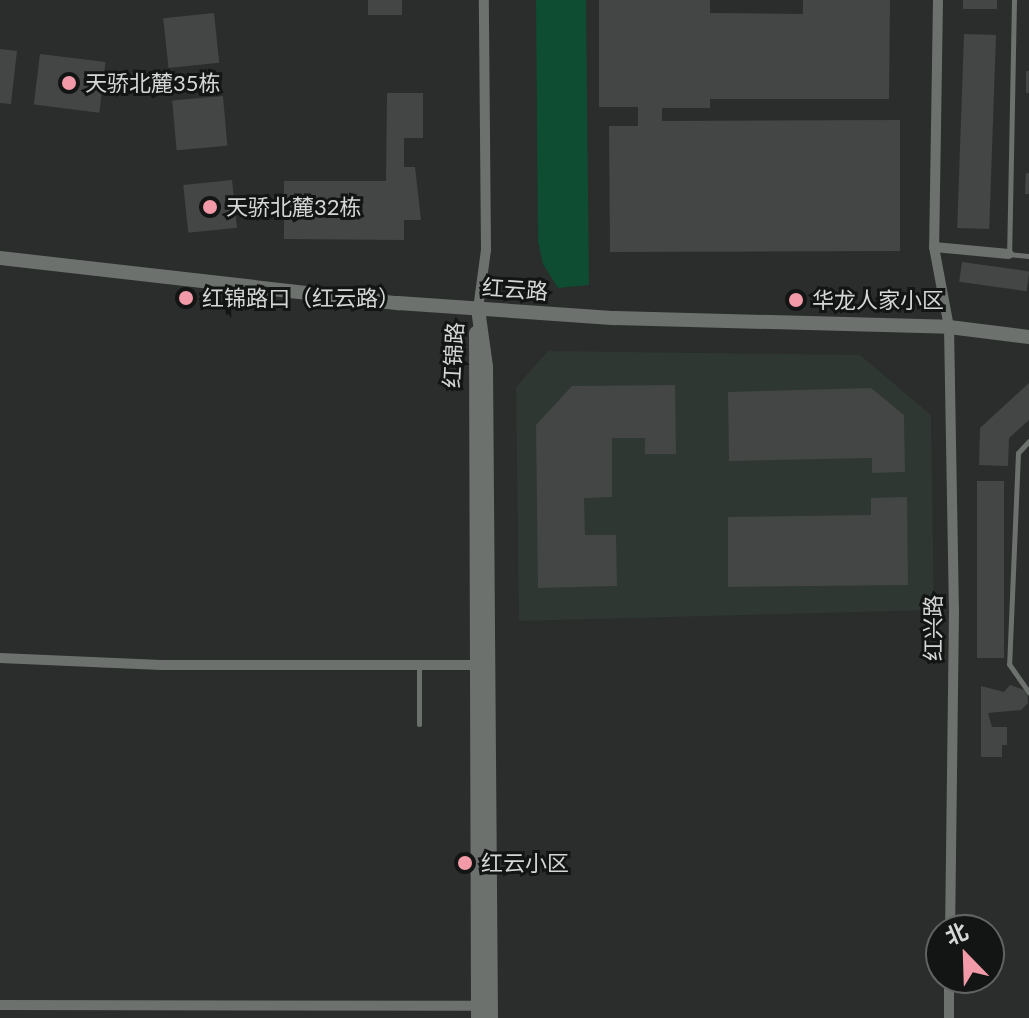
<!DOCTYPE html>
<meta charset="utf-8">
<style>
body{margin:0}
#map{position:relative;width:1029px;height:1018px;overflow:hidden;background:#2a2d2b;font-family:Lato,"Noto Sans SC",sans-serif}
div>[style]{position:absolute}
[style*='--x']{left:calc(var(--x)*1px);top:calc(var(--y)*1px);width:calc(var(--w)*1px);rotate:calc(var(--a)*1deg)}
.built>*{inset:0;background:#2e3731}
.green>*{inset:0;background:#0e4d31}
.building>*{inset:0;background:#434644;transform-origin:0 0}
.lane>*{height:5px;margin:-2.5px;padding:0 2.5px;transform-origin:2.5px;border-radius:2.5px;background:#6d716e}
.street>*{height:10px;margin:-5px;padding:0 5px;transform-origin:5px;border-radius:5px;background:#6d716e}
.secondary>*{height:14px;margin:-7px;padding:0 7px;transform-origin:7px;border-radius:7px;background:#6d716e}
.dots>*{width:22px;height:22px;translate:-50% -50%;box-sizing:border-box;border:4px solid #131514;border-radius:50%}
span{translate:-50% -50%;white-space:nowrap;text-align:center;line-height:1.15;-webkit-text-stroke:6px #131514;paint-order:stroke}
.poi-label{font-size:22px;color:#d5d7d6}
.left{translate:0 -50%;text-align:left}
.street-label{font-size:22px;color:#d5d7d6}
.north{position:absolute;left:925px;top:914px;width:80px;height:80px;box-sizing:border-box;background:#131514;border:2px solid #616362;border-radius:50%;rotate:337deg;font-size:22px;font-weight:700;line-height:32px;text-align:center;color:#d5d7d6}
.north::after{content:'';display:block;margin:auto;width:28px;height:36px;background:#f39aa9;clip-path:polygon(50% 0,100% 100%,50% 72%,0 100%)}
</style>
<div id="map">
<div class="built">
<i style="clip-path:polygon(548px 351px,860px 355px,931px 415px,934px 610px,519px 621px,516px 387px)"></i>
</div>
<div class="green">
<i style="clip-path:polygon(536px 0,586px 0,589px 285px,558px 288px,543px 264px,538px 241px)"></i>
</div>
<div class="building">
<i style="left:368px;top:0;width:34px;height:15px"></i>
<i style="clip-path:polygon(599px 0,710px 0,710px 13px,803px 14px,803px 0,890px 0,889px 99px,710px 99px,710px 108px,662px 108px,662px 121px,900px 120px,900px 251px,610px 252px,609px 126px,638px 126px,638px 107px,599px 107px)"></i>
<i style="left:963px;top:0;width:34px;height:9px"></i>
<i style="left:214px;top:13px;width:50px;height:51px;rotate:84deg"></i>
<i style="left:964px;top:34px;width:32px;height:194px;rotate:2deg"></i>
<i style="clip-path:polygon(0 49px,17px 51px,11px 104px,0 103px)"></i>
<i style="left:40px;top:54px;width:66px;height:51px;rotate:7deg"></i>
<i style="left:1026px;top:71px;width:3px;height:22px"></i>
<i style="clip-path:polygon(387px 93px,423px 93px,423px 138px,404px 138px,404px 167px,415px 167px,421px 220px,404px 220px,404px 240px,284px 239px,284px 181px,386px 181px)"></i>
<i style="left:223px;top:96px;width:50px;height:51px;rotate:85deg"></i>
<i style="clip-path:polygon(1026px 173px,1029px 173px,1029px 194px,1025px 194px)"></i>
<i style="left:232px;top:180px;width:48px;height:49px;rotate:84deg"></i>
<i style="left:962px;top:262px;width:68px;height:20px;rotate:8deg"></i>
<i style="clip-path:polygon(1029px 383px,1029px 420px,1009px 438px,1008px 466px,979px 465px,980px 428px)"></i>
<i style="clip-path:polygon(675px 385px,676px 454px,645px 454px,645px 438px,612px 438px,612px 497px,584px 498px,585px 535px,616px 535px,617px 586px,538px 588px,536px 425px,572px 386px)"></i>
<i style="clip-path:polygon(871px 388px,904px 415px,905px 472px,872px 473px,872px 458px,729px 461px,728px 392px)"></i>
<i style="left:977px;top:481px;width:27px;height:177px"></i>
<i style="clip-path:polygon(907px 497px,908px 585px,728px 587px,728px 517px,871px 515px,871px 498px)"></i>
<i style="clip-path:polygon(1010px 685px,1027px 691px,1028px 703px,1021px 710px,988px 713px,992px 727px,1007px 727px,1007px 745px,1002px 745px,1002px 757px,981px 757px,981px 686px,1004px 692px)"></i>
</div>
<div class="lane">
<i style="--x:1014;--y:0;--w:254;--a:91.1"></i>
<i style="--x:1009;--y:254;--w:20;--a:6"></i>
<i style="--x:1029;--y:441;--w:16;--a:133"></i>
<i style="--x:1018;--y:453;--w:211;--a:92.4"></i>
<i style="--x:1009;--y:664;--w:35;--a:55"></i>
<i style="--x:419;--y:724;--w:59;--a:-90"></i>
</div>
<div class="street">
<i style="--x:938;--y:0;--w:247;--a:90.9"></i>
<i style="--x:934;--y:247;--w:81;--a:79.4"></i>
<i style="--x:949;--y:327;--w:283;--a:89"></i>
<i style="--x:954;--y:610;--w:320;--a:90.7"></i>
<i style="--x:934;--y:247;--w:75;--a:5.3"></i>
<i style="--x:478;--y:309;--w:60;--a:-82.3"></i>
<i style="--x:486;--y:250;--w:250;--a:-90.5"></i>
<i style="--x:0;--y:658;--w:161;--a:2.5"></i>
<i style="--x:161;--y:665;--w:314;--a:0"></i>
<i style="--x:0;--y:1005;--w:478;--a:0.1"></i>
<i style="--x:949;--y:1018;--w:40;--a:-90"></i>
</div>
<div class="secondary">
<i style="--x:0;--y:258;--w:401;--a:6.5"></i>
<i style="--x:398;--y:303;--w:218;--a:4"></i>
<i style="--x:615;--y:318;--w:334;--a:1.5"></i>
<i style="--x:949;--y:327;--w:81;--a:7.1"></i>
<i style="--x:478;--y:309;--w:59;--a:82.1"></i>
<i style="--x:486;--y:367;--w:651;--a:89.56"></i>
<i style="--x:476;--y:333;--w:685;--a:89.83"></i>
</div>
<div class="dots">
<i style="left:69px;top:83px;background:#f39aa9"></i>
<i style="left:210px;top:207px;background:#f39aa9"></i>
<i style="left:186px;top:298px;background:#f39aa9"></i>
<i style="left:796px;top:300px;background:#f39aa9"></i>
<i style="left:465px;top:863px;background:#f39aa9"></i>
</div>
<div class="poi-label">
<span class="left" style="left:85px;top:83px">天骄北麓35栋</span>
<span class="left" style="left:226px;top:207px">天骄北麓32栋</span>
<span class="left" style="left:202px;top:298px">红锦路口（红云路）</span>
<span class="left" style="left:812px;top:300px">华龙人家小区</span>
<span class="left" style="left:481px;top:863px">红云小区</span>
</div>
<div class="street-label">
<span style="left:515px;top:289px;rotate:4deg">红云路</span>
<span style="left:453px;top:355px;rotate:-87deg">红锦路</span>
<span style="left:933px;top:628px;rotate:-90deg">红兴路</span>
</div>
<div class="north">北</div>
</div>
